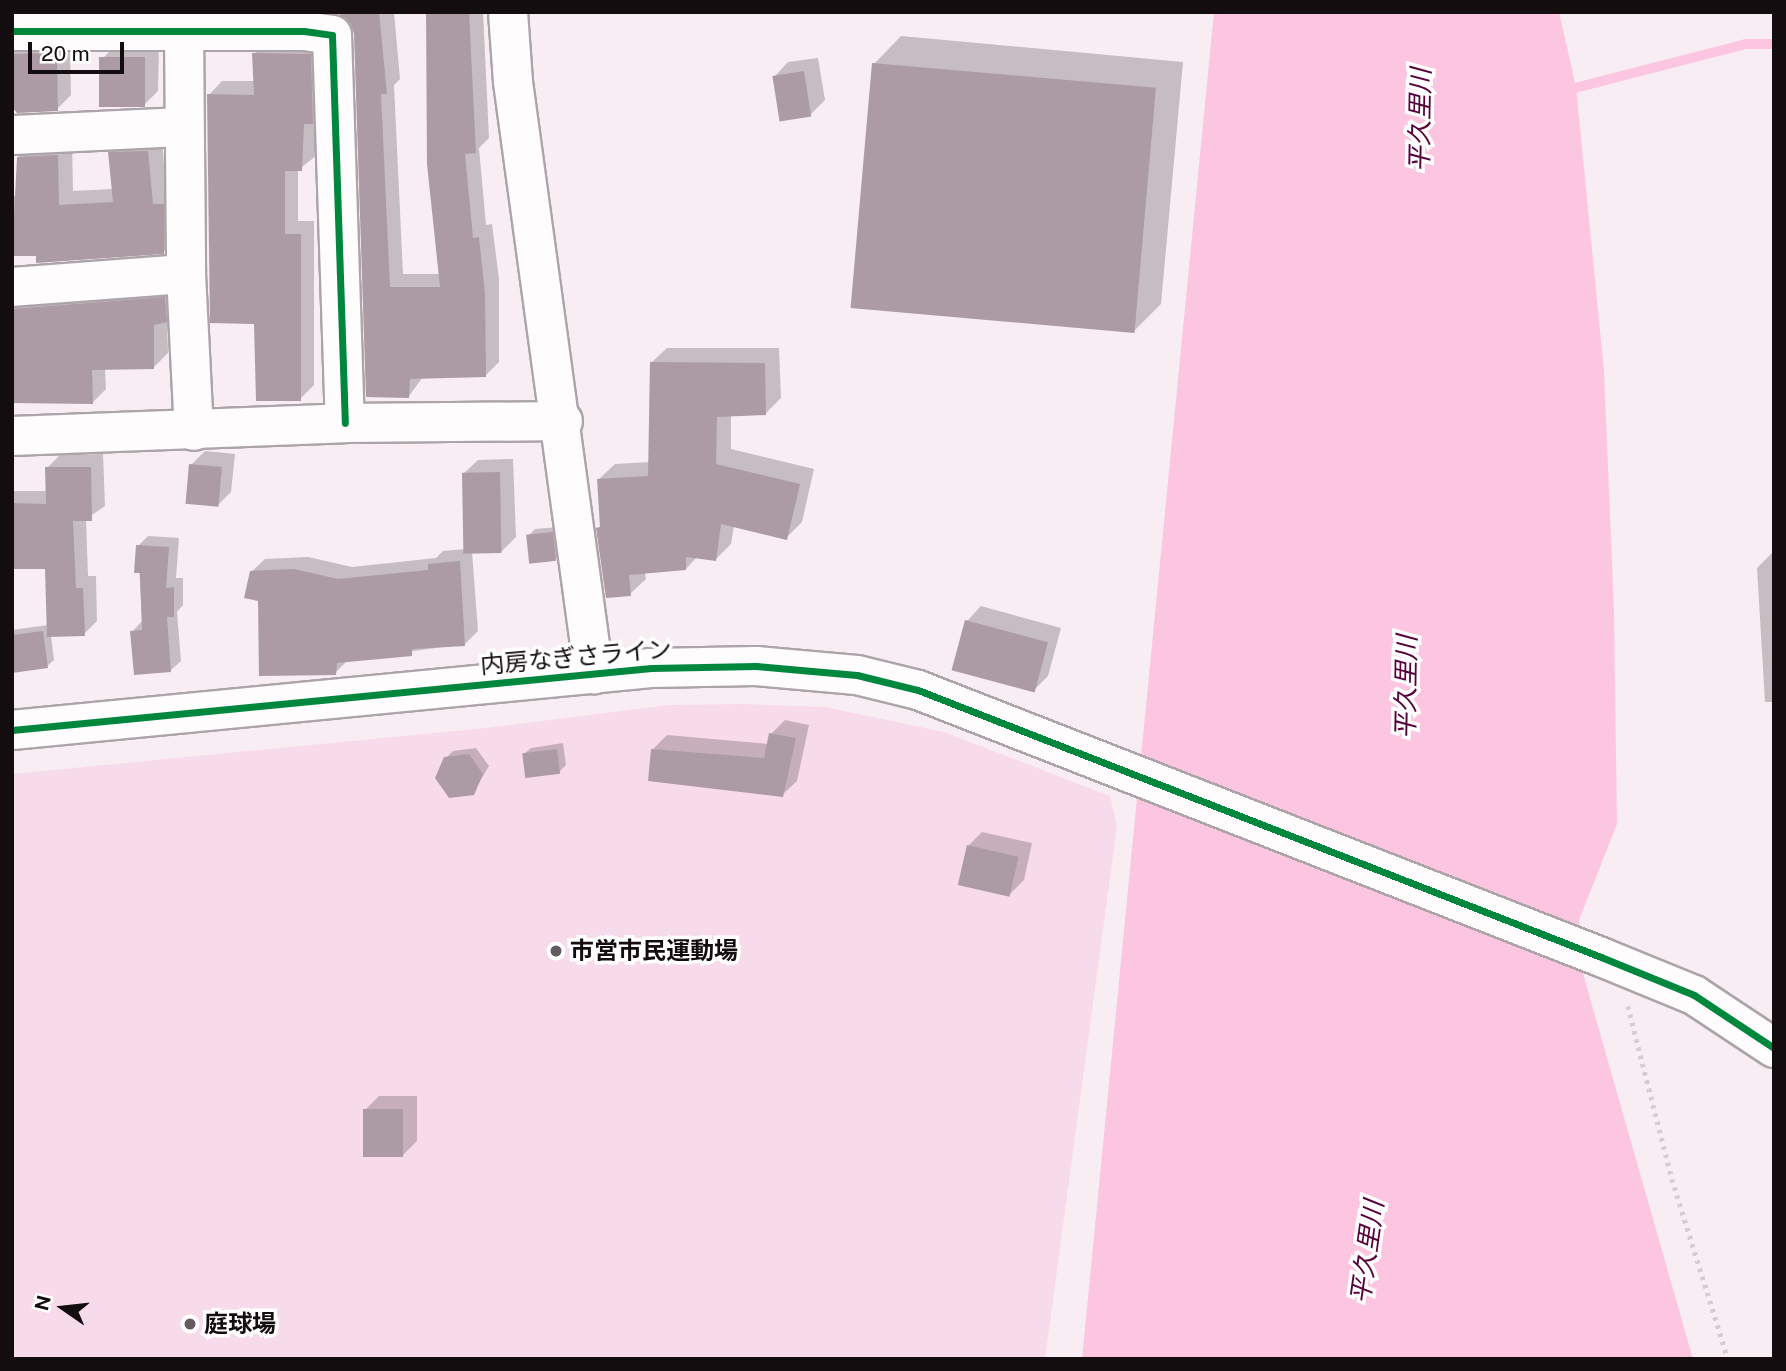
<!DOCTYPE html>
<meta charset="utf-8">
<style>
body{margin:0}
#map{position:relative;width:1786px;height:1371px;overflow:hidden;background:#f7edf2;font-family:"Public Sans","Noto Sans JP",sans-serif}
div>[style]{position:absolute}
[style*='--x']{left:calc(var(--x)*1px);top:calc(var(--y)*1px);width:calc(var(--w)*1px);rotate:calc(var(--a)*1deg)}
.green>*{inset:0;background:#f8dbea}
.water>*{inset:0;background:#fcc6e1}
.shadow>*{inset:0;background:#0003}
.stream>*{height:10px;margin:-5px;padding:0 5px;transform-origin:5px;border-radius:5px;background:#fcc6e1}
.building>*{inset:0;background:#ac9ba4;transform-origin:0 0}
.path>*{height:4.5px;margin-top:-2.25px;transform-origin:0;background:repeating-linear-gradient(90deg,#d2cfd1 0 3.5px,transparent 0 8.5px)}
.roads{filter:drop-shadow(2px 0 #aca4a8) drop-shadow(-2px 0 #aca4a8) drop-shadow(0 2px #aca4a8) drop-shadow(0 -2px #aca4a8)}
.minor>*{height:38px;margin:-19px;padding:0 19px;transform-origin:19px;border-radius:19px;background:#fefcfd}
.cycleway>*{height:7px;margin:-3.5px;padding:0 3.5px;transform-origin:3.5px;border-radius:3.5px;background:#00873e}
.dots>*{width:19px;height:19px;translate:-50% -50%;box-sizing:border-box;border:4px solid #fff;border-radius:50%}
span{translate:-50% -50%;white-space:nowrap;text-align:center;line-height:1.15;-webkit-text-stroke:7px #fff;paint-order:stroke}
.street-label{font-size:24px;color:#130d10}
.poi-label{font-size:24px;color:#130d10;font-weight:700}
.left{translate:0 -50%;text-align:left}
.water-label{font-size:26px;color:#57013b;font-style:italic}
.frame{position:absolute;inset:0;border:14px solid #130d10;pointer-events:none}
.north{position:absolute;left:28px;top:1273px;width:70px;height:70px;-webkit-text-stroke:5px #fff;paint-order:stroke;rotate:284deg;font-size:19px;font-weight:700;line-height:28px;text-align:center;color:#130d10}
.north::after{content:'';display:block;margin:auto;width:24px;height:32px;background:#130d10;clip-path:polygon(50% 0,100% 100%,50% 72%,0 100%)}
.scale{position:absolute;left:28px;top:42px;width:96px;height:32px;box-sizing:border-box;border:4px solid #130d10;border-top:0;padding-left:9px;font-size:21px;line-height:24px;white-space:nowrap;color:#130d10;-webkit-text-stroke:5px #fff;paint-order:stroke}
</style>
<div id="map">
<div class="green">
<i style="clip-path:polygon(742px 704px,825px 707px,944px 732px,1110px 796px,1117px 826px,1045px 1359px,12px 1359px,12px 774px,486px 728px,669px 705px)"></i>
</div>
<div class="water">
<i style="clip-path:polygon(1214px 12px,1559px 12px,1576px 87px,1604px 371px,1614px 612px,1617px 824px,1579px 920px,1584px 977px,1693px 1359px,1082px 1359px)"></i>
</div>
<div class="shadow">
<i style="clip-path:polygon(339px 12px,394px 12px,400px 79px,394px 85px,403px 274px,440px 274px,428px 12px,483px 12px,489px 138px,479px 148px,486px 225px,492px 224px,499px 279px,499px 362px,485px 376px,423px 377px,409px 396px,368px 396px,356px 34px,352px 23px)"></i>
<i style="clip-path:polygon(901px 36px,1183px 62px,1161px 304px,1133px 332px,874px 64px)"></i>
<i style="clip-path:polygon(25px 40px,70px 48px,71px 95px,57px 109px,12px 106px,12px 53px)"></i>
<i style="clip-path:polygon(268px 40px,324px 41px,316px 156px,298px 170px,298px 221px,314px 221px,314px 385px,300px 399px,255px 322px,209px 95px,222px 81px,255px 81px,254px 54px)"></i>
<i style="clip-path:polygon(159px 44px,158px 91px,144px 105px,101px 60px,115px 46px)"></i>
<i style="clip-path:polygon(818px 58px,825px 100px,810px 115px,774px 77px,788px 62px)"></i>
<i style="clip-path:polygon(162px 137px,166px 191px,177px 238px,163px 252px,12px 254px,12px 198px,19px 192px,18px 157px,33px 143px,72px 141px,73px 191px,113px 189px,110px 153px,124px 139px)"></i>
<i style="clip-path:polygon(179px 284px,180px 306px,167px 319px,168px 353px,154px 367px,105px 368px,106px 389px,92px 403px,12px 353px,12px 308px,25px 295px)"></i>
<i style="clip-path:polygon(667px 348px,779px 348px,781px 398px,765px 414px,731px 415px,731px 449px,814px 469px,802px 522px,786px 538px,734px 525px,731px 544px,716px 559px,697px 557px,686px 569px,645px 572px,646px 579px,630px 594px,598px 528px,602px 525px,599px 479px,615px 464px,650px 462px,651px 363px)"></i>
<i style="clip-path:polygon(205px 451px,235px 454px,231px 492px,217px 506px,191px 465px)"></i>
<i style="clip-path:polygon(103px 454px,105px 506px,86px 519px,88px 576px,96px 576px,97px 621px,84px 634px,51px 636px,54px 660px,47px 666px,12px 672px,12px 630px,48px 625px,46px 568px,12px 567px,12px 491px,48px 491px,47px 468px,60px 455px)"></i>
<i style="clip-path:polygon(513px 459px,516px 537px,502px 551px,472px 552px,478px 631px,465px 644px,348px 660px,335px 673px,260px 600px,251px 572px,265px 559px,308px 557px,352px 567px,436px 558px,443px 551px,466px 549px,463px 474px,478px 460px)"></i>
<i style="clip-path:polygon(559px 527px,562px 552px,556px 559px,528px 536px,535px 529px)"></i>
<i style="clip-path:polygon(148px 536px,179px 538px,176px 578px,183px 578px,183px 605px,177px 612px,181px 661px,170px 671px,132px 632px,142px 621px,138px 546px)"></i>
<i style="clip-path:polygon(1774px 551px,1774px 702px,1765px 702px,1757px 568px)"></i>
<i style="clip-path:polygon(981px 606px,1061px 628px,1048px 676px,1034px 690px,967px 621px)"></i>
<i style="clip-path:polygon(785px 720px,809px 725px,797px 781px,782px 795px,653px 749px,667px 735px,769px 744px,771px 734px)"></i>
<i style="clip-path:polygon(563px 743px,566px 765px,559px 772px,524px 754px,531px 748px)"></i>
<i style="clip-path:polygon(476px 748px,489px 766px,473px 793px,446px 758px,453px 751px)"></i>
<i style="clip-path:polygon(982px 832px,1032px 843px,1024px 880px,1010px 894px,968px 846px)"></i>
<i style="clip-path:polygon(379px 1096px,417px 1096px,417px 1141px,403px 1155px,365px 1110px)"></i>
</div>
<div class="stream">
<i style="--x:1563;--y:91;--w:189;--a:-14.4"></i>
<i style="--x:1746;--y:44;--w:28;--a:0"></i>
</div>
<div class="building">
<i style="clip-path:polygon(337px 12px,379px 12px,387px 94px,381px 94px,390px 287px,440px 287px,427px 164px,426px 12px,469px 12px,476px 153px,465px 154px,473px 238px,479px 237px,485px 294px,486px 377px,410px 379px,409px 398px,366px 397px,354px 34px,351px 24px)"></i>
<i style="clip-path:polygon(43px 53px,44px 63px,57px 62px,58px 111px,17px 113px,12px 107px,12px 54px)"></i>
<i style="clip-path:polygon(252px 53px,311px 54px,313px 124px,304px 124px,302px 171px,285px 171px,285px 234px,301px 234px,301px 401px,256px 401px,254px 324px,210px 323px,207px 94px,254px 95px)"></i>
<i style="left:145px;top:57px;width:50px;height:46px;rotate:90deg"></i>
<i style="left:872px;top:63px;width:285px;height:246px;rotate:5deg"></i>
<i style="left:804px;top:71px;width:46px;height:32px;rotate:81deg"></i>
<i style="clip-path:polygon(148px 151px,153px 204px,164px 204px,164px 254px,36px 263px,36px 256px,12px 256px,17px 157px,58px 155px,59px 205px,113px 202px,108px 152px)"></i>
<i style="clip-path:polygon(165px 297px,167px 322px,154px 325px,154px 369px,92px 370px,93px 404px,12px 403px,12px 309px)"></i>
<i style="clip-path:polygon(650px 362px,765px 363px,766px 415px,717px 417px,716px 464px,800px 484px,787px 540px,721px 524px,716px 561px,686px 557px,686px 570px,629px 575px,631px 596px,606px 598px,596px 528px,600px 527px,597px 479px,648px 476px)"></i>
<i style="left:189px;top:464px;width:33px;height:40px;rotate:5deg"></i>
<i style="clip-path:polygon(45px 467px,91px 467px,92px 521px,73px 521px,76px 588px,83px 588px,85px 636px,47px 637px,45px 569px,12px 569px,12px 503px,46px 504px)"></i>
<i style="left:500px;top:472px;width:81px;height:38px;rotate:89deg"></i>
<i style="left:553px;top:532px;width:29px;height:27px;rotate:84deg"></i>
<i style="clip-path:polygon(136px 545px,169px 547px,166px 588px,174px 587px,174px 617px,167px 617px,171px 672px,134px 675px,130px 631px,142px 630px,140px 573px,134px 573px)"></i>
<i style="clip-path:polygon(460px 561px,465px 646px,412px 649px,412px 656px,337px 663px,336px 675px,259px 676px,258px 601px,244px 598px,250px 571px,294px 569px,338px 579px,428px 570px,428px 564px)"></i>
<i style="left:965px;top:620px;width:86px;height:52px;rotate:15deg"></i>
<i style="clip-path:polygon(43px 631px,48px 668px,12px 673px,12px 635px)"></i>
<i style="clip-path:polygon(769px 733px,796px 738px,783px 797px,648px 781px,651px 749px,764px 758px)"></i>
<i style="left:557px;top:749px;width:25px;height:35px;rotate:83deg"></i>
<i style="clip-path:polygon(469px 754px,483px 774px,474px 795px,449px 798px,435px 778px,444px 757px)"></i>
<i style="left:967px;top:845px;width:53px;height:41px;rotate:13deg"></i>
<i style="left:363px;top:1109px;width:40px;height:48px"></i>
</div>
<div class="path">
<i style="--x:1628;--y:1006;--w:179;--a:75.7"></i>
<i style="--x:1672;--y:1179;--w:189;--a:72.7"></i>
</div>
<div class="roads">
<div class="minor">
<i style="--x:508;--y:12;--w:70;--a:85.9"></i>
<i style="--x:513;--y:82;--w:598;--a:82.21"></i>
<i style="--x:184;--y:30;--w:244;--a:89.5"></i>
<i style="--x:186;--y:274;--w:157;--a:87.1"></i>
<i style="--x:12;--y:31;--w:292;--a:0"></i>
<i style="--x:304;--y:31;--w:28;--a:8"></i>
<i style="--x:332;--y:35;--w:388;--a:88.1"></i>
<i style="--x:12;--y:135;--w:172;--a:-2.7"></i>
<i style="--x:12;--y:287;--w:174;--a:-4.3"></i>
<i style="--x:12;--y:436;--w:333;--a:-2.2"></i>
<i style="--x:345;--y:423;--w:218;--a:-0.5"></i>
<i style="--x:12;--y:730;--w:642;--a:-5.54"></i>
<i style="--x:651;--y:668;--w:105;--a:-1.1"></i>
<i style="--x:756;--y:666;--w:101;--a:5.1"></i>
<i style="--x:857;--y:675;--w:63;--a:13.8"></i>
<i style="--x:918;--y:690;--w:733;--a:21.35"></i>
<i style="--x:1601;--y:957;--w:100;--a:22.2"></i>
<i style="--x:1694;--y:995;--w:96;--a:33.5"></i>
</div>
</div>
<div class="cycleway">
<i style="--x:12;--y:31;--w:292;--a:0"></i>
<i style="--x:304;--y:31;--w:28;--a:8"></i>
<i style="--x:332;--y:35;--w:388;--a:88.1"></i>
<i style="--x:12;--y:730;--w:642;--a:-5.54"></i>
<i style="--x:651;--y:668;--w:105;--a:-1.1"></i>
<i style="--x:756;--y:666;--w:101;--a:5.1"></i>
<i style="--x:857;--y:675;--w:63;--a:13.8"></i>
<i style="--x:918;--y:690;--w:733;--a:21.35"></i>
<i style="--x:1601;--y:957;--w:100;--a:22.2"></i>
<i style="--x:1694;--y:995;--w:96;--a:33.5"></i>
</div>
<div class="dots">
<i style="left:556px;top:951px;background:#635b5f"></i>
<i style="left:190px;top:1324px;background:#635b5f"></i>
</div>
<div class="street-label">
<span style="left:576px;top:657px;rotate:-5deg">内房なぎさライン</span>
</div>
<div class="poi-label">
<span class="left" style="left:570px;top:951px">市営市民運動場</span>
<span class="left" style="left:204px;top:1324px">庭球場</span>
</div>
<div class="water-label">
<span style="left:1420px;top:120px;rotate:-89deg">平久里川</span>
<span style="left:1406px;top:687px;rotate:-89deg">平久里川</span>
<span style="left:1367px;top:1252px;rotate:-82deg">平久里川</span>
</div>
<div class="frame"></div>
<div class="north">N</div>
<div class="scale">20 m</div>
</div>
